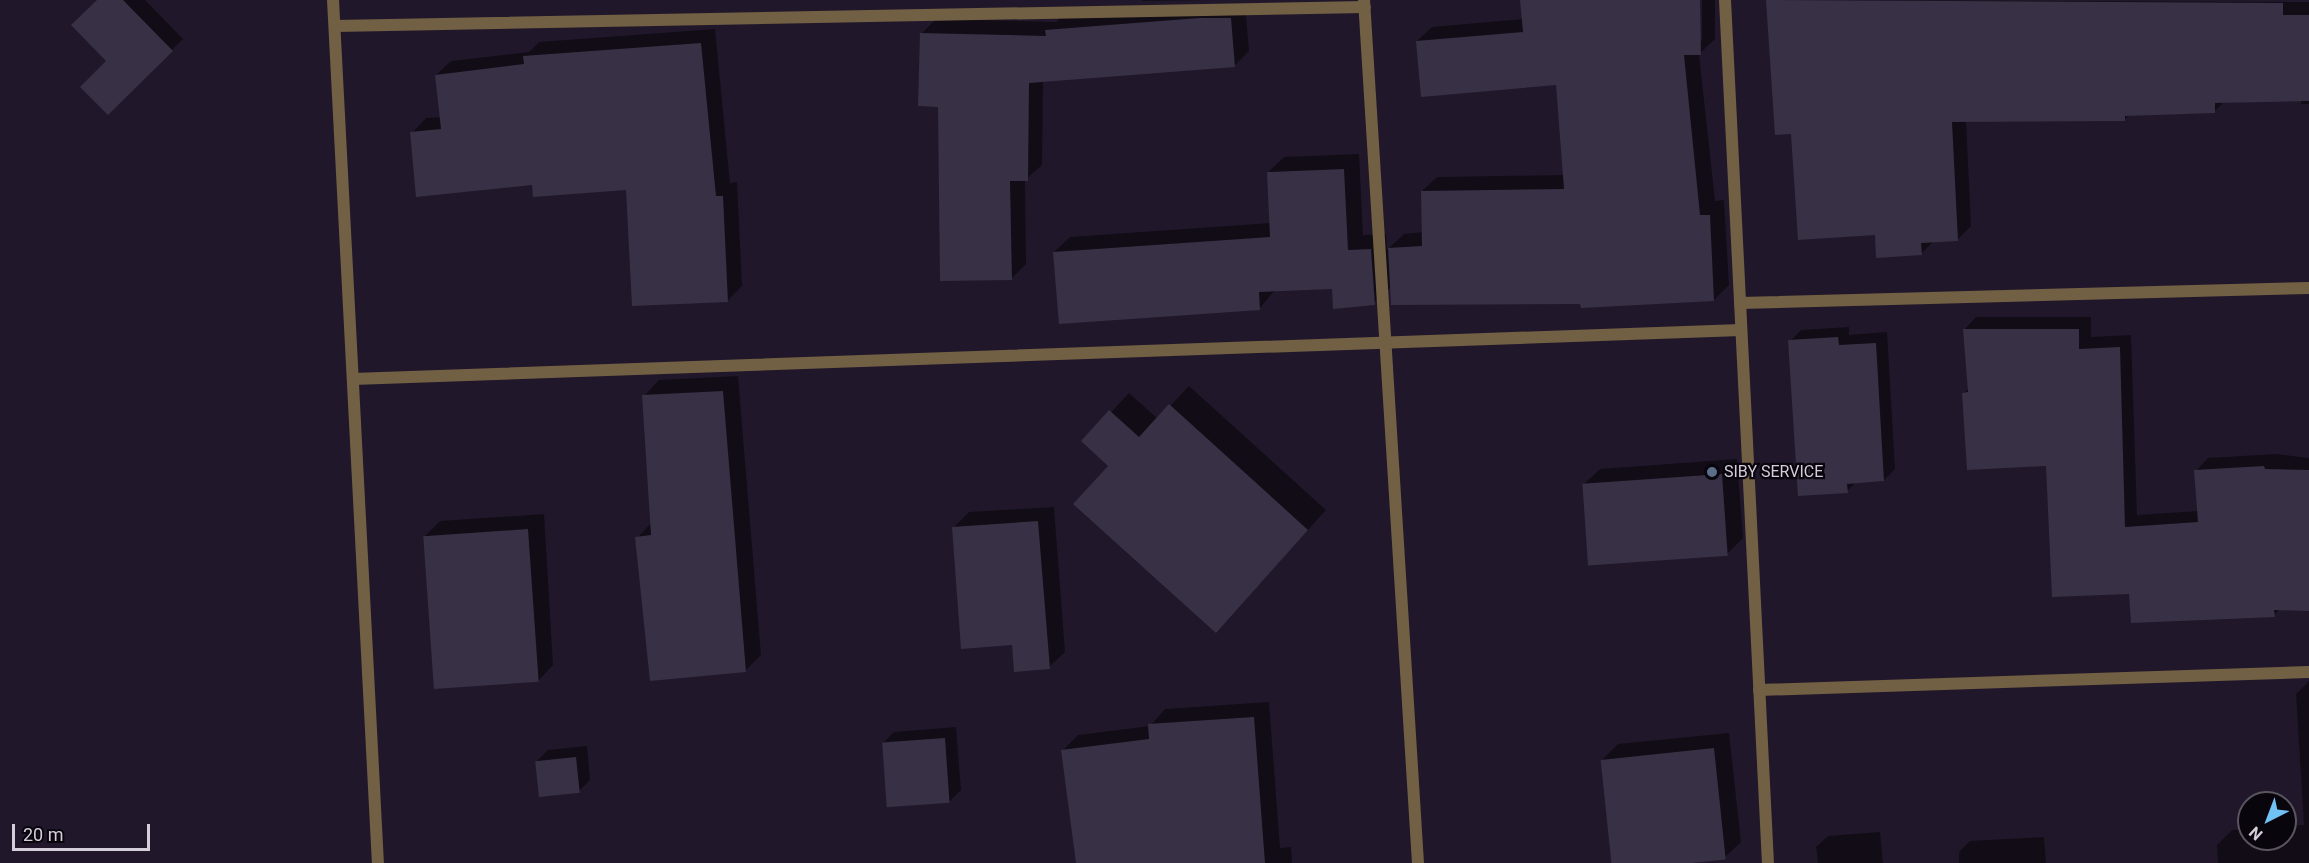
<!DOCTYPE html>
<style>
body{margin:0}
#map{position:relative;width:2309px;height:863px;overflow:hidden;background:#21172a;font-family:Roboto,sans-serif}
div>[style]{position:absolute}
[style*='--x']{left:calc(var(--x)*1px);top:calc(var(--y)*1px);width:calc(var(--w)*1px);rotate:calc(var(--a)*1deg)}
.shadow>*{inset:0;background:#0007}
.building>*{inset:0;background:#383045;transform-origin:0 0}
.minor>*{height:12px;margin:-6px;padding:0 6px;transform-origin:6px;border-radius:6px;background:#726044}
.tertiary>*{height:12px;margin:-6px;padding:0 6px;transform-origin:6px;border-radius:6px;background:#726044}
.dots>*{width:16px;height:16px;translate:-50% -50%;box-sizing:border-box;border:3px solid #09050d;border-radius:50%}
span{translate:-50% -50%;white-space:nowrap;text-align:center;line-height:1.15;-webkit-text-stroke:4.5px #09050d;paint-order:stroke}
.poi-label{font-size:16px;color:#d4cedb}
.left{translate:0 -50%;text-align:left}
.north{position:absolute;left:2237px;top:791px;width:60px;height:60px;box-sizing:border-box;background:#09050d;border:2px solid #5a555f;border-radius:50%;rotate:222deg;font-size:16px;font-weight:700;line-height:24px;text-align:center;color:#d4cedb}
.north::after{content:'';display:block;margin:auto;width:21px;height:27px;background:#71c1f5;clip-path:polygon(50% 0,100% 100%,50% 72%,0 100%)}
.scale{position:absolute;left:12px;top:824px;width:138px;height:27px;box-sizing:border-box;border:3px solid #d4cedb;border-top:0;padding-left:8px;font-size:18px;line-height:21px;white-space:nowrap;color:#d4cedb;-webkit-text-stroke:4px #09050d;paint-order:stroke}
</style>
<div id="map">
<div class="shadow">
<i style="clip-path:polygon(99px 0,145px 0,183px 39px,108px 113px,108px 61px)"></i>
<i style="clip-path:polygon(1142px 0,1216px 0,1142px 1px)"></i>
<i style="clip-path:polygon(1522px 0,1699px 0,1699px 41px,1702px 41px,1702px 0,1715px 0,1715px 39px,1699px 54px,1715px 201px,1724px 200px,1729px 285px,1714px 300px,1582px 302px,1392px 286px,1374px 303px,1334px 288px,1275px 290px,1260px 308px,1054px 252px,1070px 237px,1270px 223px,1268px 172px,1284px 157px,1359px 154px,1363px 235px,1386px 234px,1387px 250px,1404px 234px,1423px 232px,1422px 191px,1437px 177px,1564px 175px,1557px 84px,1417px 41px,1432px 27px,1523px 19px)"></i>
<i style="clip-path:polygon(1768px 0,2309px 2px,2309px 104px,2301px 104px,2301px 99px,2224px 102px,2215px 111px,2129px 115px,2124px 120px,1966px 120px,1971px 226px,1957px 240px,1934px 241px,1921px 254px,1876px 233px,1793px 132px,1776px 133px)"></i>
<i style="clip-path:polygon(1245px 4px,1249px 51px,1235px 65px,1043px 80px,1042px 165px,1025px 180px,1026px 264px,1012px 278px,922px 33px,936px 19px,1056px 22px,1062px 16px)"></i>
<i style="clip-path:polygon(715px 29px,730px 183px,737px 182px,742px 286px,727px 301px,628px 188px,534px 183px,412px 133px,426px 118px,441px 117px,436px 75px,451px 61px,529px 52px,539px 42px)"></i>
<i style="clip-path:polygon(1976px 317px,2091px 317px,2091px 337px,2131px 335px,2137px 515px,2199px 511px,2196px 471px,2208px 458px,2276px 454px,2309px 458px,2309px 609px,2281px 608px,2274px 615px,2130px 593px,2047px 465px,1964px 393px,1969px 388px,1964px 330px)"></i>
<i style="clip-path:polygon(1849px 327px,1849px 335px,1887px 332px,1895px 469px,1884px 480px,1857px 481px,1847px 491px,1790px 341px,1801px 330px)"></i>
<i style="clip-path:polygon(738px 376px,761px 655px,745px 671px,637px 538px,652px 522px,644px 396px,659px 380px)"></i>
<i style="clip-path:polygon(1189px 386px,1326px 510px,1234px 612px,1110px 466px,1084px 441px,1129px 393px,1158px 419px)"></i>
<i style="clip-path:polygon(1737px 459px,1743px 538px,1727px 554px,1584px 484px,1600px 469px)"></i>
<i style="clip-path:polygon(1054px 507px,1065px 652px,1049px 667px,1013px 643px,954px 527px,969px 512px)"></i>
<i style="clip-path:polygon(544px 514px,553px 665px,538px 681px,425px 536px,440px 521px)"></i>
<i style="clip-path:polygon(2309px 681px,2309px 863px,2218px 863px,2217px 845px,2232px 830px,2249px 829px,2249px 839px,2285px 839px,2285px 826px,2304px 825px,2296px 694px)"></i>
<i style="clip-path:polygon(1269px 702px,1280px 848px,1291px 847px,1292px 863px,1077px 863px,1063px 750px,1078px 735px,1150px 726px,1165px 709px)"></i>
<i style="clip-path:polygon(956px 727px,961px 790px,950px 801px,883px 743px,894px 732px)"></i>
<i style="clip-path:polygon(1729px 733px,1741px 842px,1725px 857px,1613px 863px,1602px 760px,1618px 744px)"></i>
<i style="clip-path:polygon(587px 746px,590px 780px,579px 791px,537px 761px,548px 750px)"></i>
<i style="clip-path:polygon(1880px 832px,1883px 863px,1818px 863px,1816px 847px,1828px 836px)"></i>
<i style="clip-path:polygon(2044px 837px,2046px 863px,1959px 863px,1959px 852px,1970px 841px)"></i>
</div>
<div class="building">
<i style="clip-path:polygon(97px 0,123px 0,173px 51px,108px 115px,80px 87px,106px 61px,71px 25px)"></i>
<i style="clip-path:polygon(1520px 0,1700px 0,1701px 55px,1684px 55px,1700px 215px,1710px 215px,1714px 301px,1581px 308px,1580px 304px,1391px 305px,1388px 248px,1422px 246px,1421px 191px,1564px 189px,1556px 85px,1421px 97px,1416px 41px,1523px 32px)"></i>
<i style="clip-path:polygon(1766px 0,2283px 3px,2283px 15px,2309px 15px,2309px 101px,2215px 103px,2215px 113px,2125px 116px,2125px 121px,1952px 122px,1958px 241px,1921px 243px,1922px 255px,1876px 258px,1875px 235px,1798px 240px,1791px 134px,1775px 135px)"></i>
<i style="clip-path:polygon(1199px 18px,1231px 18px,1235px 67px,1029px 83px,1028px 181px,1010px 181px,1012px 280px,940px 281px,938px 107px,918px 106px,920px 33px,1046px 36px,1045px 30px)"></i>
<i style="clip-path:polygon(701px 43px,716px 196px,723px 196px,728px 302px,632px 306px,626px 190px,533px 197px,532px 185px,416px 197px,410px 132px,441px 129px,435px 75px,524px 64px,523px 56px)"></i>
<i style="clip-path:polygon(1344px 169px,1348px 250px,1371px 249px,1375px 305px,1333px 309px,1332px 289px,1259px 292px,1260px 310px,1059px 324px,1053px 252px,1270px 237px,1267px 172px)"></i>
<i style="clip-path:polygon(1963px 329px,2079px 329px,2079px 349px,2120px 347px,2125px 527px,2198px 522px,2194px 470px,2264px 466px,2265px 469px,2309px 470px,2309px 611px,2274px 610px,2275px 617px,2131px 623px,2129px 594px,2052px 597px,2046px 466px,1967px 470px,1962px 393px,1968px 392px)"></i>
<i style="clip-path:polygon(1838px 337px,1839px 345px,1876px 343px,1884px 481px,1847px 484px,1848px 493px,1798px 496px,1788px 340px)"></i>
<i style="clip-path:polygon(723px 391px,746px 672px,650px 681px,635px 537px,651px 535px,642px 395px)"></i>
<i style="clip-path:polygon(1169px 404px,1308px 530px,1216px 633px,1073px 504px,1108px 466px,1081px 441px,1109px 410px,1139px 437px)"></i>
<i style="left:1722px;top:474px;width:82px;height:140px;rotate:86deg"></i>
<i style="clip-path:polygon(1038px 521px,1050px 669px,1014px 672px,1012px 645px,961px 649px,952px 527px)"></i>
<i style="left:528px;top:529px;width:153px;height:105px;rotate:86deg"></i>
<i style="clip-path:polygon(1254px 717px,1265px 863px,1076px 863px,1061px 750px,1149px 739px,1148px 724px)"></i>
<i style="left:945px;top:738px;width:65px;height:63px;rotate:86deg"></i>
<i style="left:1714px;top:748px;width:112px;height:114px;rotate:84deg"></i>
<i style="left:576px;top:757px;width:36px;height:41px;rotate:84deg"></i>
</div>
<div class="minor">
<i style="--x:333;--y:0;--w:864;--a:87.02"></i>
<i style="--x:1364;--y:0;--w:865;--a:86.42"></i>
<i style="--x:335;--y:26;--w:1030;--a:-1.06"></i>
<i style="--x:1740;--y:303;--w:569;--a:-1.51"></i>
<i style="--x:353;--y:379;--w:1389;--a:-2.02"></i>
<i style="--x:1759;--y:690;--w:550;--a:-1.87"></i>
</div>
<div class="tertiary">
<i style="--x:1725;--y:0;--w:864;--a:87.15"></i>
</div>
<div class="dots">
<i style="left:1712px;top:472px;background:#5c6f8a"></i>
</div>
<div class="poi-label">
<span class="left" style="left:1724px;top:472px">SIBY SERVICE</span>
</div>
<div class="north">N</div>
<div class="scale">20 m</div>
</div>
